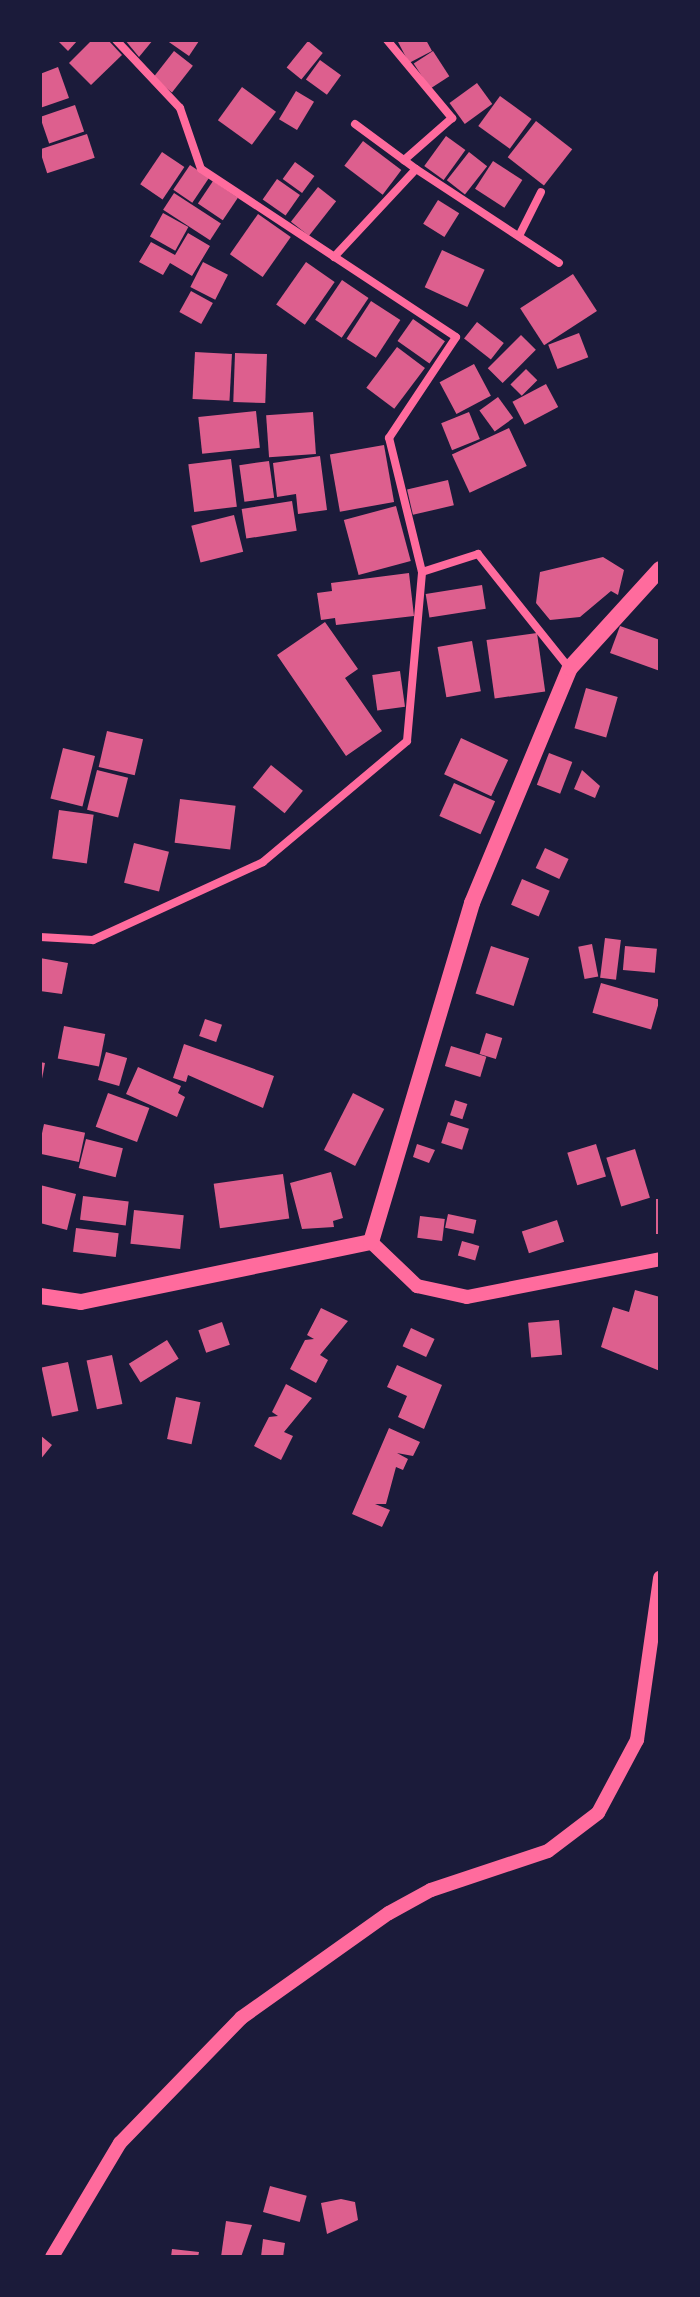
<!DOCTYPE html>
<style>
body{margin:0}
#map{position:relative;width:700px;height:2297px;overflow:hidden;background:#1b1b3a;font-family:Signika,sans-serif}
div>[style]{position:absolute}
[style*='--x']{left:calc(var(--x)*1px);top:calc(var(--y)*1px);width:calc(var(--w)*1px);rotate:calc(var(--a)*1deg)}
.building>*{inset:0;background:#dd5f8e;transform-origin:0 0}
.minor>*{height:8px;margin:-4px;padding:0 4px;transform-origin:4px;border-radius:4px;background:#ff6b9d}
.secondary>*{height:14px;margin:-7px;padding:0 7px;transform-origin:7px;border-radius:7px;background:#ff6b9d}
.primary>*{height:16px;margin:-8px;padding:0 8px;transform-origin:8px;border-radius:8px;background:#ff6b9d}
span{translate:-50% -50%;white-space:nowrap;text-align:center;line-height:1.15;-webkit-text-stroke:8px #1b1b3a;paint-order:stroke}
.frame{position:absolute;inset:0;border:42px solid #1b1b3a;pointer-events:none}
</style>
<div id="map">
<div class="building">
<i style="clip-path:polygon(57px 40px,78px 40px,68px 51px)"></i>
<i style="clip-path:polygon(92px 40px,108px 40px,122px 55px,91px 85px,69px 63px)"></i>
<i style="clip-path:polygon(125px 40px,153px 40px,139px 57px)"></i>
<i style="clip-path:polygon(166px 40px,198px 40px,199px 41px,189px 56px)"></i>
<i style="clip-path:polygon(397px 40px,426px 40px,432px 51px,409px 63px)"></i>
<i style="left:308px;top:41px;width:19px;height:34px;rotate:39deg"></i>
<i style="left:174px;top:51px;width:24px;height:34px;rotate:38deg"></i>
<i style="left:433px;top:51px;width:30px;height:23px;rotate:57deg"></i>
<i style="left:320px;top:60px;width:26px;height:24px;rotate:36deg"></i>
<i style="clip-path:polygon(58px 67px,69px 98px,40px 108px,40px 74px)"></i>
<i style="left:477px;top:83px;width:26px;height:34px;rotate:54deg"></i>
<i style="left:242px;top:87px;width:42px;height:41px;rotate:36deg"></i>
<i style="left:296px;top:91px;width:21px;height:33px;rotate:31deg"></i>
<i style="left:500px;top:96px;width:39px;height:37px;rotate:36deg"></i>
<i style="left:75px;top:105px;width:28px;height:37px;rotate:71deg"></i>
<i style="left:536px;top:121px;width:46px;height:46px;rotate:38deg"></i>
<i style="left:87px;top:134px;width:25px;height:50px;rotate:72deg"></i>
<i style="left:446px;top:136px;width:24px;height:37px;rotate:36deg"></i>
<i style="left:363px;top:141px;width:48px;height:31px;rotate:37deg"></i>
<i style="left:162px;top:152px;width:27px;height:39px;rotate:34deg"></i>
<i style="left:469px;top:152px;width:23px;height:36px;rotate:38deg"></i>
<i style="left:493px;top:161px;width:35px;height:33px;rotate:33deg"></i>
<i style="left:295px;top:162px;width:24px;height:21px;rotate:36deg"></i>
<i style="left:190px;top:165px;width:23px;height:30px;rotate:34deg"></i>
<i style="left:277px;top:179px;width:28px;height:25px;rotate:35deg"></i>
<i style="left:213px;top:181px;width:30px;height:27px;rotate:34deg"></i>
<i style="left:318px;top:187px;width:23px;height:44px;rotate:38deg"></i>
<i style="left:174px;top:193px;width:56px;height:20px;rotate:33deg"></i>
<i style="left:438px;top:200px;width:25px;height:28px;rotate:32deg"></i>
<i style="left:163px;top:213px;width:29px;height:27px;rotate:29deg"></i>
<i style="left:258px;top:214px;width:40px;height:49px;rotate:35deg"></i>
<i style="clip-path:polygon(188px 233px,210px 246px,192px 276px,170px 263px,163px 275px,139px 262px,151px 242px,175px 255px)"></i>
<i style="left:442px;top:250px;width:47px;height:41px;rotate:25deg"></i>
<i style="left:203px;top:262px;width:28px;height:28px;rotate:27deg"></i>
<i style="left:306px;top:262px;width:35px;height:52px;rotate:35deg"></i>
<i style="left:573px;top:274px;width:44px;height:63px;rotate:57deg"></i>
<i style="left:342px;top:280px;width:32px;height:48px;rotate:34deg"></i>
<i style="left:191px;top:291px;width:25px;height:24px;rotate:29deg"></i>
<i style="left:371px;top:301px;width:35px;height:45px;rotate:33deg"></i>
<i style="left:413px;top:319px;width:39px;height:27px;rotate:35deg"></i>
<i style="left:477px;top:322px;width:34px;height:21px;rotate:38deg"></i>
<i style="left:579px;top:333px;width:26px;height:33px;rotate:69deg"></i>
<i style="left:521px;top:335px;width:21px;height:47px;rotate:45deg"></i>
<i style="left:397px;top:347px;width:35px;height:51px;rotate:37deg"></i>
<i style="left:195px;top:352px;width:37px;height:47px;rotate:3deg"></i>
<i style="left:235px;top:353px;width:32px;height:49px;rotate:2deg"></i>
<i style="left:474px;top:364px;width:36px;height:39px;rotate:62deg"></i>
<i style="left:526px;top:369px;width:16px;height:22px;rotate:45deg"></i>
<i style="left:546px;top:384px;width:26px;height:38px;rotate:62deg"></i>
<i style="left:498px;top:397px;width:26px;height:23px;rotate:54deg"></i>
<i style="left:256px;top:411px;width:37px;height:58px;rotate:84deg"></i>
<i style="left:313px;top:412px;width:42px;height:47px;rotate:86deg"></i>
<i style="left:469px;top:412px;width:29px;height:30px;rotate:68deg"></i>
<i style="left:509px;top:428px;width:42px;height:63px;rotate:65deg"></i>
<i style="left:384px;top:445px;width:58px;height:55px;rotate:80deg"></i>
<i style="clip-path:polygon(320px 456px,327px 510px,298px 514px,296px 494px,277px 497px,273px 463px)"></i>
<i style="left:231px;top:459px;width:48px;height:43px;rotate:83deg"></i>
<i style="left:269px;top:461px;width:37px;height:30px;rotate:82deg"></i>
<i style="left:448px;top:480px;width:26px;height:42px;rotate:77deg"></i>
<i style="left:292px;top:501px;width:30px;height:51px;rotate:81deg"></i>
<i style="left:396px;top:506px;width:57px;height:54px;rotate:75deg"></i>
<i style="left:234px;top:515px;width:38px;height:44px;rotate:76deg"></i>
<i style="clip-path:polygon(603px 557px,624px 570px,618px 595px,611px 591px,580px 617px,550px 620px,536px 603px,540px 572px)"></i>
<i style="clip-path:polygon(409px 573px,414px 616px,336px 625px,335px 618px,321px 620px,317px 593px,332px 591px,331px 583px)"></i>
<i style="left:482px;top:585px;width:24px;height:57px;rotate:81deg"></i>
<i style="clip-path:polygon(325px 622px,358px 669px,345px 678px,382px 731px,346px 756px,277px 655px)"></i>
<i style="clip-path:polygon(620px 626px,660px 640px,660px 671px,610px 653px)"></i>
<i style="left:537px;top:633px;width:59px;height:51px;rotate:82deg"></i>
<i style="left:472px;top:641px;width:51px;height:35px;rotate:80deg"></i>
<i style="left:400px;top:671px;width:36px;height:28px;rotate:82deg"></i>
<i style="left:586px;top:688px;width:33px;height:42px;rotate:16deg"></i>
<i style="left:107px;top:731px;width:37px;height:37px;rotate:13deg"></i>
<i style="left:461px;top:738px;width:52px;height:40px;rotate:25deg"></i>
<i style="left:63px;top:748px;width:33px;height:52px;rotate:14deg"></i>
<i style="left:549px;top:753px;width:25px;height:34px;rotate:21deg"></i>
<i style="left:271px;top:765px;width:41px;height:29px;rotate:39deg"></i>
<i style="left:97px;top:770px;width:32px;height:41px;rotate:14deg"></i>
<i style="clip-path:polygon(582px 770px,600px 786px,595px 798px,574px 789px)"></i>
<i style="left:454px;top:783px;width:45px;height:36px;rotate:24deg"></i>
<i style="left:180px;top:799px;width:56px;height:44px;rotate:7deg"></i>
<i style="left:59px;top:810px;width:35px;height:49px;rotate:8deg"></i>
<i style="left:134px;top:843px;width:36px;height:41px;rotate:14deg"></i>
<i style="left:545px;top:848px;width:26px;height:22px;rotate:25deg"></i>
<i style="left:522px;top:879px;width:30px;height:28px;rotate:23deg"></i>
<i style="left:605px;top:938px;width:16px;height:40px;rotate:7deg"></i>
<i style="left:592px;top:944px;width:33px;height:14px;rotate:79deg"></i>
<i style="left:491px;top:946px;width:40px;height:50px;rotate:18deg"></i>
<i style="left:625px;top:946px;width:32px;height:24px;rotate:5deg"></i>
<i style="clip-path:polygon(40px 958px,68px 963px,62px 994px,40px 991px)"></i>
<i style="left:601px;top:983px;width:61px;height:31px;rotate:16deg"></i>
<i style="left:205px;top:1019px;width:18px;height:18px;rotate:19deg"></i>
<i style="left:64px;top:1026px;width:42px;height:33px;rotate:11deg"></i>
<i style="left:486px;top:1033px;width:17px;height:22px;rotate:17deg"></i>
<i style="clip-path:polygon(184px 1044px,274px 1076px,263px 1108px,188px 1075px,186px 1082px,173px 1078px)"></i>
<i style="left:451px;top:1046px;width:37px;height:21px;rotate:17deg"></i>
<i style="left:106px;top:1052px;width:22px;height:29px;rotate:16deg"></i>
<i style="clip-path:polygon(40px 1062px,45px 1063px,41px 1084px,40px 1083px)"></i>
<i style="clip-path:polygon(138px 1067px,181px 1086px,178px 1093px,185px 1097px,177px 1117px,126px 1094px)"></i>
<i style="left:108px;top:1093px;width:44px;height:36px;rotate:20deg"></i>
<i style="left:353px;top:1093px;width:35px;height:64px;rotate:27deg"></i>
<i style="left:455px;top:1100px;width:13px;height:16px;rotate:18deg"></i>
<i style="left:448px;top:1122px;width:22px;height:22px;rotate:18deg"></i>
<i style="left:44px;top:1124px;width:42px;height:30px;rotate:12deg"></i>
<i style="left:86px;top:1139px;width:38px;height:30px;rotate:14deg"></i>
<i style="clip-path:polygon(417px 1144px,435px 1150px,429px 1163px,413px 1157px)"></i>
<i style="left:596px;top:1144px;width:34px;height:30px;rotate:73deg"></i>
<i style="left:635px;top:1149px;width:51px;height:30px;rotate:73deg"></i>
<i style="clip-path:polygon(331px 1172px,343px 1218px,333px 1221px,334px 1227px,302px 1229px,290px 1183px)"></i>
<i style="left:283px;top:1174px;width:45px;height:70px;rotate:82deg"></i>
<i style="clip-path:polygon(40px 1185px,76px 1194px,67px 1230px,40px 1223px)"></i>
<i style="left:83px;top:1196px;width:46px;height:24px;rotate:7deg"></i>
<i style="left:656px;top:1199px;width:4px;height:35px"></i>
<i style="left:134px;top:1210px;width:50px;height:34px;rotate:6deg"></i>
<i style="left:448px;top:1214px;width:29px;height:14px;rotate:12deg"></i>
<i style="left:420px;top:1216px;width:25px;height:22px;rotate:7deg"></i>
<i style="left:557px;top:1220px;width:23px;height:37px;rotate:72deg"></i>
<i style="left:76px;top:1228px;width:43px;height:24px;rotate:7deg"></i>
<i style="left:462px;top:1241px;width:18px;height:15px;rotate:16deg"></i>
<i style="clip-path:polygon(635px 1290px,660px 1297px,660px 1371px,601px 1347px,613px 1307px,629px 1312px)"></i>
<i style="clip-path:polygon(321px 1308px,348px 1321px,320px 1355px,328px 1360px,316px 1383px,290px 1369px,305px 1340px,314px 1339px,307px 1335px)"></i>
<i style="left:559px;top:1320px;width:35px;height:31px;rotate:85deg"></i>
<i style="left:222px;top:1322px;width:24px;height:25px;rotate:71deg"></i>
<i style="left:411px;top:1328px;width:26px;height:20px;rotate:25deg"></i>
<i style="left:167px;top:1340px;width:22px;height:45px;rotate:58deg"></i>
<i style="left:112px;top:1355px;width:50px;height:26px;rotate:78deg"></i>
<i style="left:68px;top:1362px;width:50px;height:27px;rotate:78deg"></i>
<i style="clip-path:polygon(397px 1365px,442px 1385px,424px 1429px,398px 1417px,407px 1396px,387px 1387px)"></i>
<i style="clip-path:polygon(286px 1384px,312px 1398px,284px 1432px,293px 1436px,281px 1460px,254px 1446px,269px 1417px,278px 1416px,272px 1412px)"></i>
<i style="left:176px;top:1397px;width:25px;height:43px;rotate:12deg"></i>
<i style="clip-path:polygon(389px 1428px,420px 1442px,413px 1456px,397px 1453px,408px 1459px,403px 1470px,396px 1467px,386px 1504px,375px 1504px,390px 1510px,382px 1527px,352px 1514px)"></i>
<i style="clip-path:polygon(40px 1435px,52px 1445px,40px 1460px)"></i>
<i style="left:270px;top:2186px;width:38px;height:27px;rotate:15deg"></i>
<i style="clip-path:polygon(341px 2199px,355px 2202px,358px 2220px,327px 2234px,321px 2203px)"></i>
<i style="clip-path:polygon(226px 2221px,252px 2225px,241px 2257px,221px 2257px)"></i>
<i style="clip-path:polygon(263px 2239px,285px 2243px,283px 2257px,261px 2257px)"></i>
<i style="clip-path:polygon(172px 2249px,199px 2252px,198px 2257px,171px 2257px)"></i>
</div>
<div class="minor">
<i style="--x:387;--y:40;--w:102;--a:50.2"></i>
<i style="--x:452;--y:118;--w:64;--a:138.8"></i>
<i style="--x:355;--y:124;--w:76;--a:36.4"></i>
<i style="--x:519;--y:236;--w:49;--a:-63.4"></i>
<i style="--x:334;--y:257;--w:120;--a:-47"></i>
<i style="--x:416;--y:169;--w:171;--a:33.3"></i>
<i style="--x:422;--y:572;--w:59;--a:-17.8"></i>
<i style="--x:478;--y:554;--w:146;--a:51.4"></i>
<i style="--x:40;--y:937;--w:53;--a:3.2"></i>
<i style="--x:93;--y:940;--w:187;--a:-24.6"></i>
<i style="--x:263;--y:862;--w:188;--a:-40"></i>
<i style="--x:407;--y:741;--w:170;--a:-84.9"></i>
<i style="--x:422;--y:572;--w:138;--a:-103.8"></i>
<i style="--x:389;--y:438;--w:121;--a:-56.4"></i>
<i style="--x:456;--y:337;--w:305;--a:-146.6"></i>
<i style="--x:201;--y:169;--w:65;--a:-109"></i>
<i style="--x:180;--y:108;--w:93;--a:-133.3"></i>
</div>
<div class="secondary">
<i style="--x:371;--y:1242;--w:64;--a:43.7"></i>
<i style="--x:417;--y:1286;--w:51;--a:12.4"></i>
<i style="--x:467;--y:1297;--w:197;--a:-11.1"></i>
<i style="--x:52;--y:2257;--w:133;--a:-59.2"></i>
<i style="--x:120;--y:2143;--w:174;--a:-45.9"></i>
<i style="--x:241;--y:2018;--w:181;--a:-35.4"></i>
<i style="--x:389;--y:1913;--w:48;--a:-28.7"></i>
<i style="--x:431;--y:1890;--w:123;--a:-18.4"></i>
<i style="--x:548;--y:1851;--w:63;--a:-37.2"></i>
<i style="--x:598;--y:1813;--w:83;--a:-61.9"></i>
<i style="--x:637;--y:1740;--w:164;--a:-81.9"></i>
</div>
<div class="primary">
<i style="--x:40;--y:1296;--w:41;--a:8.3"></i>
<i style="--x:81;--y:1302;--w:296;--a:-11.7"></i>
<i style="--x:371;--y:1242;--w:354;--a:-73.4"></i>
<i style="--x:472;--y:903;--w:255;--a:-67.4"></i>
<i style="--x:570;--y:668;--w:134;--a:-47.7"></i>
</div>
<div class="frame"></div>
</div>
